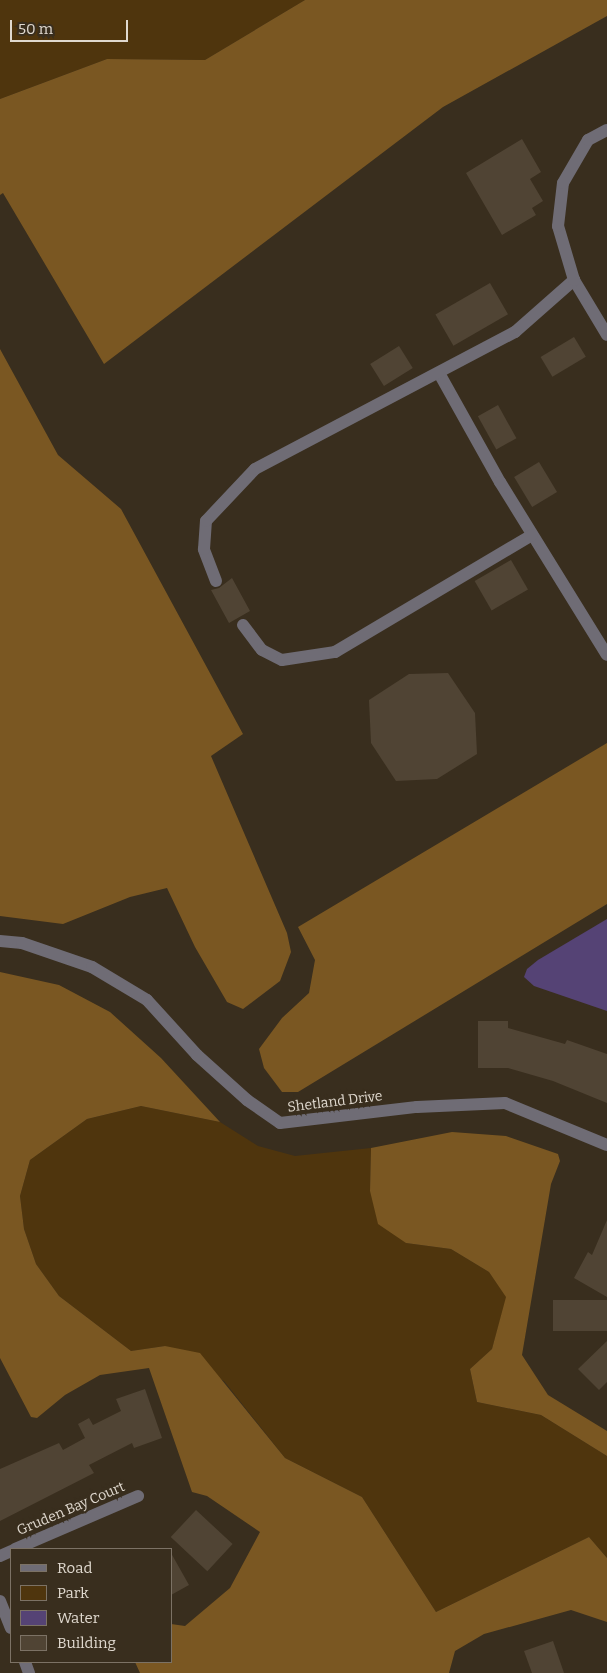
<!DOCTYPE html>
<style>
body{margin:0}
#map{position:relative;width:607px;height:1673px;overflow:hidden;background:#392e1e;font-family:Bitter,serif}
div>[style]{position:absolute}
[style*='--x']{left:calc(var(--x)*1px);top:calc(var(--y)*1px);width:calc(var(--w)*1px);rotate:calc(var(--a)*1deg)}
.green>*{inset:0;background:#4f350d}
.forest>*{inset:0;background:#7a5722}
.water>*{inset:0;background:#554375}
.building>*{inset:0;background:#504434;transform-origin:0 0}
.minor>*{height:12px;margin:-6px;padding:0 6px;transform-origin:6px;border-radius:6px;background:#6f6c75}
span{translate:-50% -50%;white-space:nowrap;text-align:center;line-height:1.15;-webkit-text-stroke:4.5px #392e1e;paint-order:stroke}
.street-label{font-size:14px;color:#e0d9cf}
.legend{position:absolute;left:10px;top:1548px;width:162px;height:115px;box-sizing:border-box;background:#392e1e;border:1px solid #7c7265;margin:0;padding:6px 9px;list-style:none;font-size:15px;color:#e0d9cf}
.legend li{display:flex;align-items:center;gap:10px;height:25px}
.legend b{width:25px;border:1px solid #7c7265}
.scale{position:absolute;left:10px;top:20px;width:118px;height:22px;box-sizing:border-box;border:2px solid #e0d9cf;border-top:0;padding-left:6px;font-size:15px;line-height:18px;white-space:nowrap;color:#e0d9cf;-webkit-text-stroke:4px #392e1e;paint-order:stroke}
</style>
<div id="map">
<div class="green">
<i style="clip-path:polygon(0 0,305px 0,205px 60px,107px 59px,0 99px)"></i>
<i style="clip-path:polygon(141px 1106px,220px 1122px,258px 1146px,295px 1156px,371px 1148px,370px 1191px,406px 1243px,451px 1249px,489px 1272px,507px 1297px,492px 1349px,470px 1369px,477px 1402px,541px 1415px,607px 1456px,607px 1558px,589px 1537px,436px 1612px,362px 1497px,285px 1458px,224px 1381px,165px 1346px,131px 1351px,59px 1296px,36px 1264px,24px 1229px,20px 1196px,30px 1160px,87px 1119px)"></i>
</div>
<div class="forest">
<i style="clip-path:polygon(305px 0,607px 0,607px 16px,443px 107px,104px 364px,3px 193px,0 195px,0 99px,107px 59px,205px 60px)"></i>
<i style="clip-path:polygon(0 349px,58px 455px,121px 509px,243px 734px,211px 756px,287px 933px,291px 952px,280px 981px,243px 1009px,227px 1002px,195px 947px,167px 888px,130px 897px,63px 924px,0 916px)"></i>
<i style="clip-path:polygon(607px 743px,607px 904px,298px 1092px,282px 1092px,264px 1068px,259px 1049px,282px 1018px,309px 993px,315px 960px,298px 927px)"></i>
<i style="clip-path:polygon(0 972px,59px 985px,110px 1012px,161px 1058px,220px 1122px,141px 1106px,87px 1119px,30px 1160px,20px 1196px,24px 1229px,36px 1264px,59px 1296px,131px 1351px,165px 1346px,200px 1353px,285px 1458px,362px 1497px,436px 1612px,589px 1537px,607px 1558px,607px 1622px,571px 1610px,484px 1634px,455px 1651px,449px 1673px,140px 1673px,135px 1662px,171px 1662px,171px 1624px,185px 1626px,230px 1588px,260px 1532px,207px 1496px,192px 1492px,149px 1368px,100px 1375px,65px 1395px,37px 1418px,31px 1417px,0 1358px)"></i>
<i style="clip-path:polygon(452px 1132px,506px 1136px,558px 1154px,560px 1161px,551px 1184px,522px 1355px,548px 1395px,607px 1431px,607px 1456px,541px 1415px,477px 1402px,470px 1369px,492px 1349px,506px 1297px,489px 1272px,451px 1249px,406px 1243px,378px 1224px,370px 1191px,371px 1148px)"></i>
</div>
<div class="water">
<i style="clip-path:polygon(607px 919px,607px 1011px,534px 986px,524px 977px,527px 969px,538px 960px)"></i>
</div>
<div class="building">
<i style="clip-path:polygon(522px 139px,541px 172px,530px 179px,543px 201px,532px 208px,536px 215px,502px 235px,466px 173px)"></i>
<i style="left:490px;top:283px;width:36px;height:63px;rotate:60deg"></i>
<i style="left:574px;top:337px;width:23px;height:39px;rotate:59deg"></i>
<i style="left:399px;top:346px;width:26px;height:34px;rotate:58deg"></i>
<i style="left:498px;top:405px;width:38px;height:23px;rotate:61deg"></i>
<i style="left:539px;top:462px;width:35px;height:29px;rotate:59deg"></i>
<i style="left:511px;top:560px;width:34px;height:42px;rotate:60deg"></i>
<i style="clip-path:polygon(232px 578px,250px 611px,229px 623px,211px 590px,219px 588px)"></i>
<i style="clip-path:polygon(448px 673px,475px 713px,477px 754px,437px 779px,396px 781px,371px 743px,369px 700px,409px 674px)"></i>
<i style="clip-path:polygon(478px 1021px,508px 1021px,508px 1028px,565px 1044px,567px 1040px,607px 1054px,607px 1103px,553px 1081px,508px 1068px,478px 1068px)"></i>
<i style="clip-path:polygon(607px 1220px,607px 1297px,574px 1278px,588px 1252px,592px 1255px)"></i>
<i style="left:607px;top:1300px;width:31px;height:54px;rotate:90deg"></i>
<i style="clip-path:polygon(607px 1341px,607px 1382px,599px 1390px,578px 1369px)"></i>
<i style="clip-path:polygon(145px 1389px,162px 1438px,134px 1448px,132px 1443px,89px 1465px,94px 1473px,0 1521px,0 1469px,59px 1443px,63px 1450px,85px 1438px,78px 1424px,89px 1418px,93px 1425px,121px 1411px,116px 1399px)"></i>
<i style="left:196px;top:1510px;width:50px;height:37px;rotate:43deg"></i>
<i style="clip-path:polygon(171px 1553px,189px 1585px,171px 1595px)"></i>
<i style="clip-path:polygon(553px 1641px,564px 1673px,532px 1673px,524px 1651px)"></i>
</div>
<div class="minor">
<i style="--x:574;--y:280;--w:64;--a:59"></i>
<i style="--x:439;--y:373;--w:125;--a:60.8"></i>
<i style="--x:500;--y:482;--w:203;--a:58.3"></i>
<i style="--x:216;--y:581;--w:34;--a:-111"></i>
<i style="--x:204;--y:549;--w:28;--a:-86"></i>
<i style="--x:206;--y:521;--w:71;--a:-46.7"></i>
<i style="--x:255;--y:469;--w:294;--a:-27.8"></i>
<i style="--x:515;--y:332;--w:79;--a:-41.4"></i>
<i style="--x:574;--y:280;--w:56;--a:-106.5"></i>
<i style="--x:558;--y:226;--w:43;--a:-83.4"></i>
<i style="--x:563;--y:183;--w:50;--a:-59.8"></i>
<i style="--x:588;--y:140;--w:21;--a:-28"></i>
<i style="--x:243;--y:625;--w:31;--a:53"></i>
<i style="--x:262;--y:650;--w:22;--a:27"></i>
<i style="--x:282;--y:660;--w:54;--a:-8.6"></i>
<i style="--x:335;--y:652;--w:229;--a:-30.7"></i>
<i style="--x:0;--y:941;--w:22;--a:5"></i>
<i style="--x:22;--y:943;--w:74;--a:18.9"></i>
<i style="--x:92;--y:967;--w:64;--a:31"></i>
<i style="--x:147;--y:1000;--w:74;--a:47.7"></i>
<i style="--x:197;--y:1055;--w:67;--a:42"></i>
<i style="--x:247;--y:1100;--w:40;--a:34.9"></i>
<i style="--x:280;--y:1123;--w:138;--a:-6.7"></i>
<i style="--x:417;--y:1107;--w:88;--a:-2.6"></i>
<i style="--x:505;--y:1103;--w:110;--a:22.4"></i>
<i style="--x:15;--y:1549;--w:134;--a:-23.3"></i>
<i style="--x:0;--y:1556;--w:12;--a:-24"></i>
<i style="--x:0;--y:1601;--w:29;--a:68"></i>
<i style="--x:25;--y:1662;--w:12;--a:70"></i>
</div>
<div class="street-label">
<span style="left:335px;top:1102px;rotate:-7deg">Shetland Drive</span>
<span style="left:71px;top:1509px;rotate:-23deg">Gruden Bay Court</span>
</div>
<ul class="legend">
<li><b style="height:6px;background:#6f6c75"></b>Road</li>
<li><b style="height:14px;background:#4f350d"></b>Park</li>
<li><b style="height:14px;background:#554375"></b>Water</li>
<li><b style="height:14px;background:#504434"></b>Building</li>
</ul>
<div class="scale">50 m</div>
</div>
